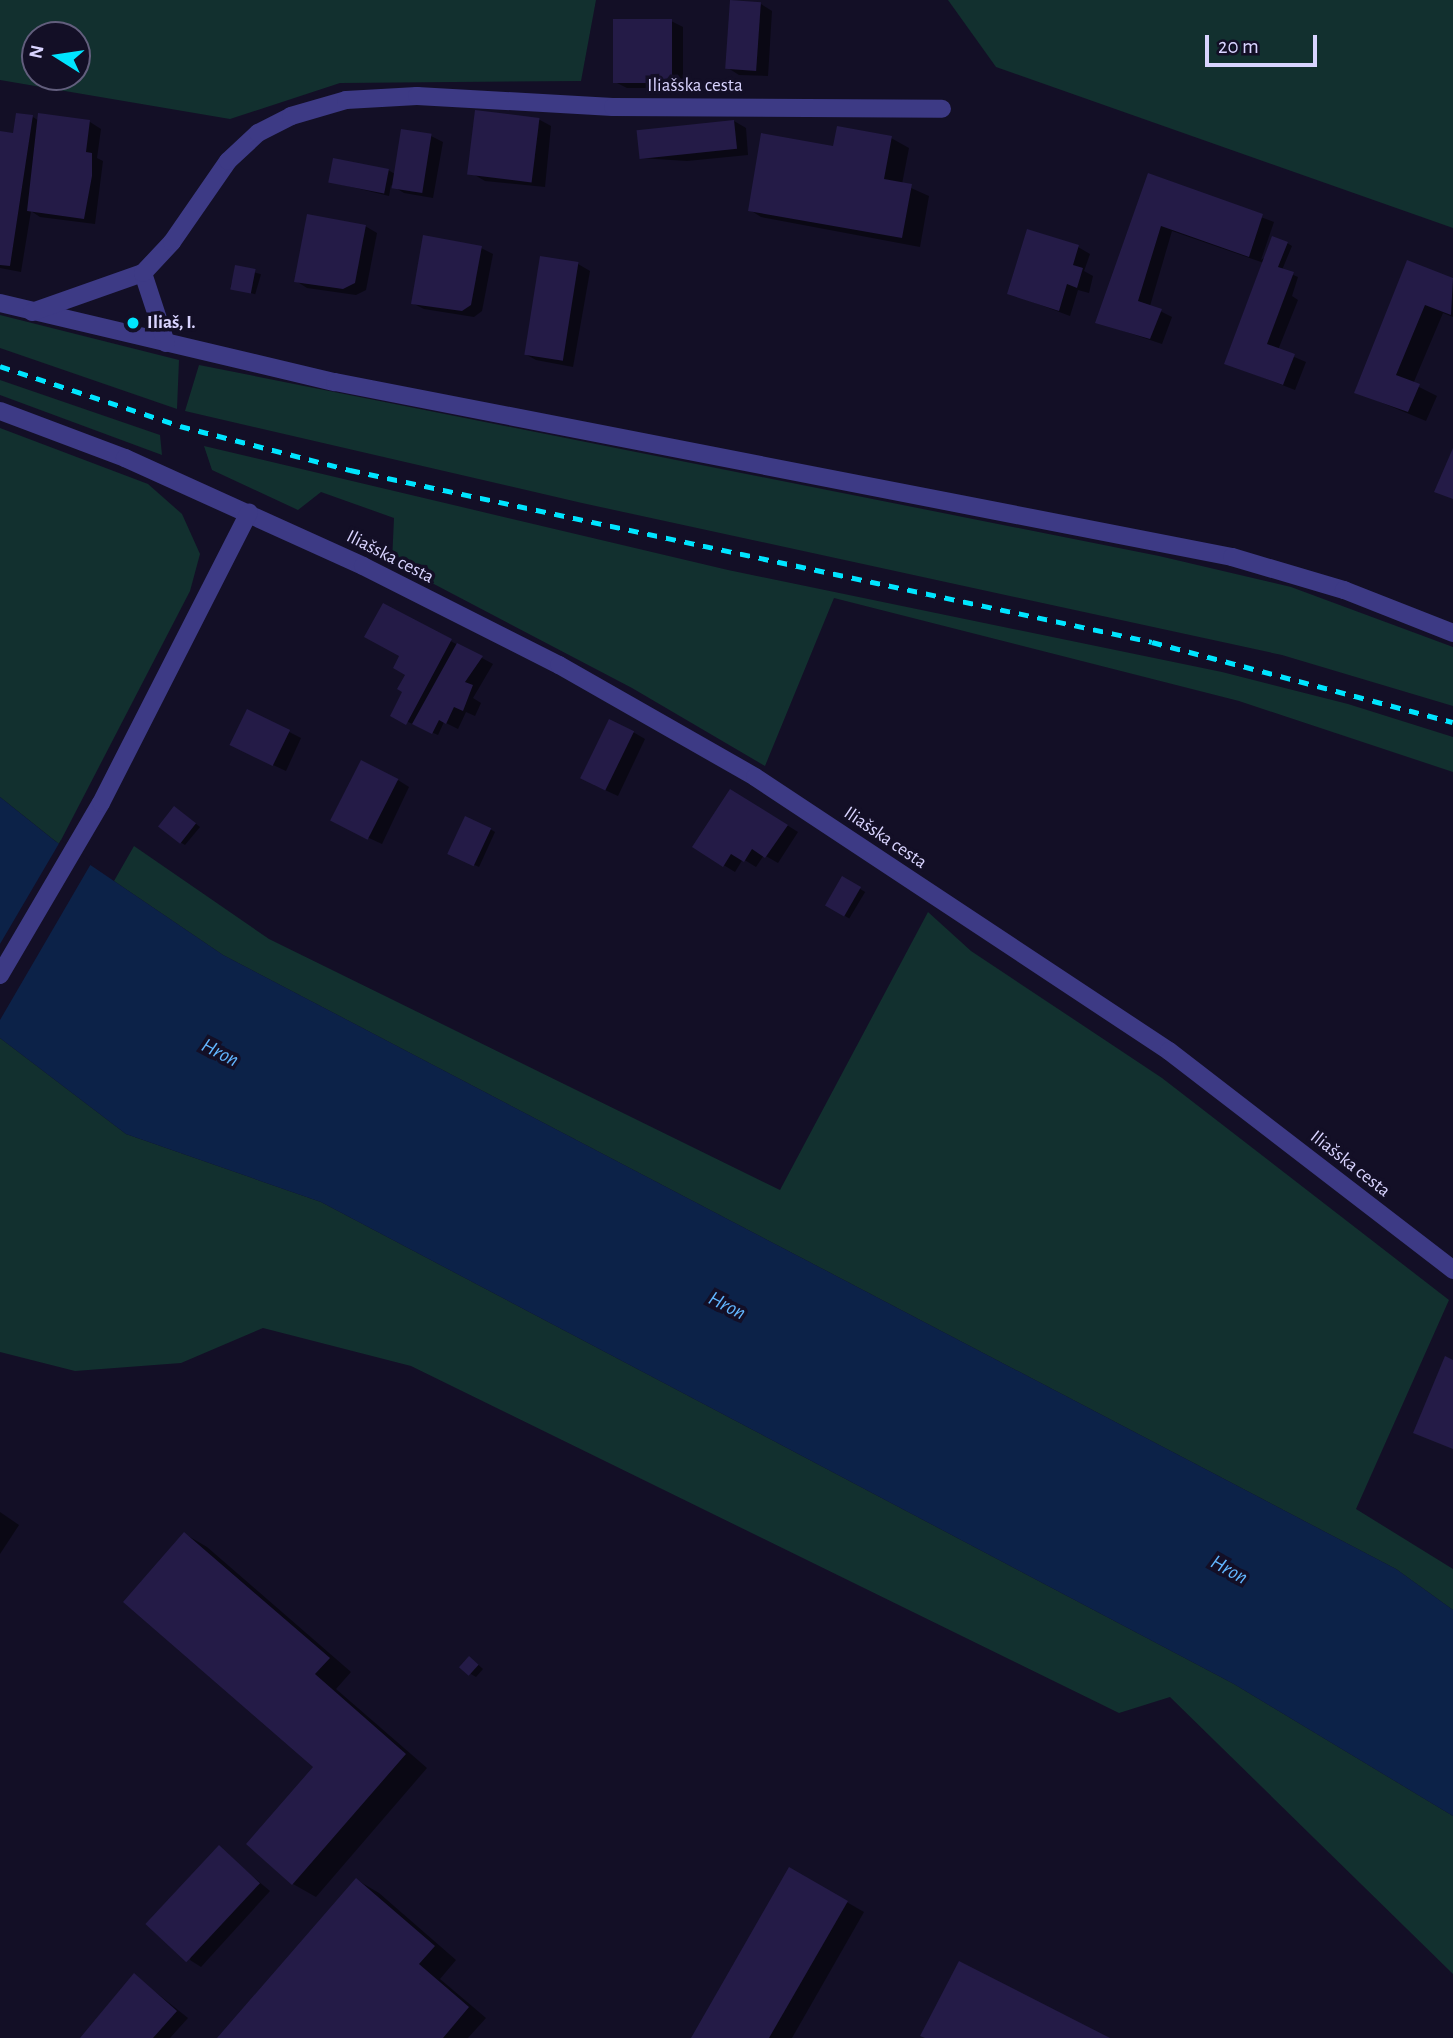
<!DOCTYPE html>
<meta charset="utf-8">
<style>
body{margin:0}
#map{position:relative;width:1453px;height:2038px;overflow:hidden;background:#130f26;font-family:"Alegreya Sans",sans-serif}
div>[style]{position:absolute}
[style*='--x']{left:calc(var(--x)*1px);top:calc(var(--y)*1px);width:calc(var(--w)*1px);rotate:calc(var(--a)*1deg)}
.green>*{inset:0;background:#12302f}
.water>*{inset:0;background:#0c2248}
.pier>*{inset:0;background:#130f26}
.shadow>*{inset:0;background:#0007;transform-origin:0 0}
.building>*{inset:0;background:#241b47;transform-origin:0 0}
.street>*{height:18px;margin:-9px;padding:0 9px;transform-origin:9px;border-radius:9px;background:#3d3a85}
.rail>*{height:5px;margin-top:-2.5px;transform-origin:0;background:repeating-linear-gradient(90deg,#00e5ff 0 10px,transparent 0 19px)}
.dots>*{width:19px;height:19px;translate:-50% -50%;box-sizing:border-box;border:4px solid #130f26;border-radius:50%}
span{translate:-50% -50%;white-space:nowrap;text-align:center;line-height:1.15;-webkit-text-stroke:7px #130f26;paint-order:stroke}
.street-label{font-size:19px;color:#d9d4ff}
.poi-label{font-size:19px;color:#d9d4ff;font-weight:700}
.left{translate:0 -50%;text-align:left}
.water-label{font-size:21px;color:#62b6ff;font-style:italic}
.north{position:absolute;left:21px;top:21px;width:70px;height:70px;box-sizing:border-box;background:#130f26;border:2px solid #625e7d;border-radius:50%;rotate:282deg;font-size:19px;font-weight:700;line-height:28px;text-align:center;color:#d9d4ff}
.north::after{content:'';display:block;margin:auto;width:24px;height:32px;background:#00e5ff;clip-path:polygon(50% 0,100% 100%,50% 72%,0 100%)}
.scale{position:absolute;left:1205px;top:35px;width:112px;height:32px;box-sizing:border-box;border:4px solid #d9d4ff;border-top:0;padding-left:9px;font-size:21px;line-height:24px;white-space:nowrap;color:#d9d4ff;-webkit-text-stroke:5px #130f26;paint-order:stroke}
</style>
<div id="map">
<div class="green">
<i style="clip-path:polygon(evenodd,0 0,596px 0,581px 81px,340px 83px,230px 119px,0 80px,0 0,35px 35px,77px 35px,77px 77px,35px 77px,35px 35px)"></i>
<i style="clip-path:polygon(948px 0,1453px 0,1453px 228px,996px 67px)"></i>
<i style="clip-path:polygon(0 315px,179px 360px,177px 409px,0 348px)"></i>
<i style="clip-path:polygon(199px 365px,1159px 556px,1291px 587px,1453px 647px,1453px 706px,1282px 655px,582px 503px,185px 411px)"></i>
<i style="clip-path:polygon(0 380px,160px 435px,162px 455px,0 395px)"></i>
<i style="clip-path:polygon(0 428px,148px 484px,182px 514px,200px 554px,190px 591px,59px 844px,0 797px)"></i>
<i style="clip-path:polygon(204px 446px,728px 570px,1222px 672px,1348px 704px,1453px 737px,1453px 772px,1239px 701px,834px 598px,765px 766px,632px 688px,392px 562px,394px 518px,321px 492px,298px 510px,212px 470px)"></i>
<i style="clip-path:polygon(134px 846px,269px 939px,780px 1190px,928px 912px,971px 951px,1162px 1078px,1449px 1300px,1356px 1509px,1453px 1569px,1453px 1610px,1396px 1569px,223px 955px,114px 881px)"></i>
<i style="clip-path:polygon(0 1038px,126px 1134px,321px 1202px,1234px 1684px,1453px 1816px,1453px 1974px,1170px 1697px,1119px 1713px,411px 1366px,263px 1328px,181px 1363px,75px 1371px,0 1352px)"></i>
</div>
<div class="water">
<i style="clip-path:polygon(0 797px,55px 841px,223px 955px,1396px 1569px,1453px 1610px,1453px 1816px,1234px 1684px,321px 1202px,126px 1134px,0 1038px)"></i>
</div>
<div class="pier">
<i style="clip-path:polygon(61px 840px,92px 862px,0 1020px,0 944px)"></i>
</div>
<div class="shadow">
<i style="clip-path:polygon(761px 4px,772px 11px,768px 76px,739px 75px,728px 68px)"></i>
<i style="clip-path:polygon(671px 21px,683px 27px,683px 88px,627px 88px,615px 82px)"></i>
<i style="clip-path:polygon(480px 113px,540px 120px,551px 126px,545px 187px,485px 181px,473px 174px)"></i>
<i style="clip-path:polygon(40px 115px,90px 122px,101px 129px,97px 158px,103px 161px,95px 224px,40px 217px,31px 211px,21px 272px,0 268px,0 136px,14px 135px,33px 117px,39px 121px)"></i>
<i style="clip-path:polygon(734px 121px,746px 128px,748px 155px,687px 161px,640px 158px)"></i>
<i style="clip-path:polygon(431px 136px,443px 142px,433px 198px,404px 193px,391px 185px,389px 196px,331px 182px,388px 170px,395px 174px)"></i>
<i style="clip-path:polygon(891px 138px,909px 148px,902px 184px,929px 196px,920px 247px,761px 217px,750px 210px,833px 147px)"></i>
<i style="clip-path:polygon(1149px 175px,1274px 222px,1261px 260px,1287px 243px,1292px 246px,1282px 270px,1298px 277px,1292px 296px,1298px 300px,1278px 350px,1306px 362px,1295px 390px,1226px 363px,1264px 263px,1172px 231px,1150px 306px,1172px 317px,1162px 344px,1097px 322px)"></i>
<i style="clip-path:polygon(365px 226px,377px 233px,366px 290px,356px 295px,307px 288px,296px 281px)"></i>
<i style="clip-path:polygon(1078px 247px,1090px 254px,1084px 271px,1093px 276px,1089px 293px,1078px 290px,1070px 316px,1009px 293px)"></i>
<i style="clip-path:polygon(481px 248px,493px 254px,482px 311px,474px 317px,424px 309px,412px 303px)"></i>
<i style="clip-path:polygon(1408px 262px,1453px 279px,1453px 317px,1443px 313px,1413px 384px,1437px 396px,1426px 421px,1356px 392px)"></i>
<i style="clip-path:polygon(578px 264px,590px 271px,573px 367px,536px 360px,525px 354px)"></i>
<i style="left:236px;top:267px;width:26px;height:21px;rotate:16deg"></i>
<i style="clip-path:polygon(384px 605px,493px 664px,473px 698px,481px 703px,475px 716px,466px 712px,458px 729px,444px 722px,438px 735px,392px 715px,405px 691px,407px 674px)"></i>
<i style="clip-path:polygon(248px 711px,301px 738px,286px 771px,243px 751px)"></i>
<i style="clip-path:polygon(633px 732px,645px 739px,618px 796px,594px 785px)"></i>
<i style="clip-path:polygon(398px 780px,409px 787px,382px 844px,345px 827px)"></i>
<i style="clip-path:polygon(742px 797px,798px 832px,778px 863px,764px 855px,756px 867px,743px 859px,735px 872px,694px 847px)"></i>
<i style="clip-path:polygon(180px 811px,200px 827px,185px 845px,180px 842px)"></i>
<i style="clip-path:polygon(490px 829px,495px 832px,479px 867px,455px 856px)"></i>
<i style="left:842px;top:878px;width:27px;height:31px;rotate:31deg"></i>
<i style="clip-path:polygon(0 1512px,19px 1525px,0 1554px)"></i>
<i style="clip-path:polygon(185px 1534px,207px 1547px,351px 1672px,336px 1689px,427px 1768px,316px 1897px,293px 1884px,249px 1844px,316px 1767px)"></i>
<i style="clip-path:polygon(474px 1661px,483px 1669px,476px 1677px,471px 1674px)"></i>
<i style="clip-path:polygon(219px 1848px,270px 1891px,201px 1967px,190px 1960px)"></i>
<i style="clip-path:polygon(789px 1869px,864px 1912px,792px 2038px,693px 2038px)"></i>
<i style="clip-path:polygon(357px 1880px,379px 1893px,456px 1960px,440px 1979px,486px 2018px,468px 2038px,220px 2038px)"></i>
<i style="clip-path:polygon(134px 1975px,188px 2018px,170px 2038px,83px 2038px)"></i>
</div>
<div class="building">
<i style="left:730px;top:0;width:31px;height:69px;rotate:4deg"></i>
<i style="left:613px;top:19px;width:59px;height:64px"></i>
<i style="left:475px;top:110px;width:65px;height:65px;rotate:7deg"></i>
<i style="clip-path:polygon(16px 113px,33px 115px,10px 266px,0 265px,0 131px,13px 133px)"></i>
<i style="clip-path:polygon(38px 113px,90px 120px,86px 152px,92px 153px,92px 176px,84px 219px,27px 211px)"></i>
<i style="left:734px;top:120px;width:29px;height:98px;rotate:84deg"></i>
<i style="clip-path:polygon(837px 126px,892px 136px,884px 179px,912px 184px,902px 238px,748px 211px,761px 133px,833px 146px)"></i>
<i style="left:401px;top:129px;width:31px;height:60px;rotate:9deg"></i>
<i style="left:333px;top:158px;width:57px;height:25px;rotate:11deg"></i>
<i style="clip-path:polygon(1148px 173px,1263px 214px,1249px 257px,1161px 226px,1138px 301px,1162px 309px,1150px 339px,1095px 323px)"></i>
<i style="clip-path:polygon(307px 214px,366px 225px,355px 283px,343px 289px,294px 282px)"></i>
<i style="clip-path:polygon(1027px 229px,1079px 245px,1073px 265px,1083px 268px,1077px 288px,1067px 284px,1059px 311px,1007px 294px)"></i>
<i style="clip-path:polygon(423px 235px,482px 246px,471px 305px,462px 311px,411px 304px)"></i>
<i style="clip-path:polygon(1272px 236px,1288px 242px,1278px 267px,1294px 272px,1267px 344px,1295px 354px,1283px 385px,1224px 364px)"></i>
<i style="left:540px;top:256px;width:39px;height:100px;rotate:9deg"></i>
<i style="clip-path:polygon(1407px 260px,1453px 278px,1451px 315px,1425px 305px,1396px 375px,1420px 384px,1408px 412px,1354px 393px)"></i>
<i style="left:235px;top:265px;width:21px;height:25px;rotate:11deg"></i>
<i style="clip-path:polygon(1453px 448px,1453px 499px,1434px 492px)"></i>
<i style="clip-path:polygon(383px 603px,452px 639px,406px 725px,390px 716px,402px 692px,397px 689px,405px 675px,393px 668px,399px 656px,364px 637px)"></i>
<i style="clip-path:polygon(457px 643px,483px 656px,465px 682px,473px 685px,463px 711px,454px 707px,446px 724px,439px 720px,432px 734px,412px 724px)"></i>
<i style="left:247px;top:709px;width:48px;height:40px;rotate:26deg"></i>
<i style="left:609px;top:719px;width:28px;height:66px;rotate:26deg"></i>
<i style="left:361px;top:760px;width:42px;height:68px;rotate:27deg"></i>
<i style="clip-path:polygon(730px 789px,788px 825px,765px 858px,752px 849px,744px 862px,731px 854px,723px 867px,692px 847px)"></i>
<i style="left:174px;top:806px;width:28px;height:26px;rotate:38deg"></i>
<i style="left:465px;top:816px;width:29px;height:42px;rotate:25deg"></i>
<i style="left:842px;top:876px;width:22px;height:34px;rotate:30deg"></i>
<i style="clip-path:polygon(1445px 1356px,1453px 1360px,1453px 1449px,1413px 1433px)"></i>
<i style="clip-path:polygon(184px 1532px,330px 1658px,315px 1674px,406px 1754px,292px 1885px,246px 1844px,313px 1767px,123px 1602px)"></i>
<i style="left:469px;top:1656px;width:13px;height:15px;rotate:42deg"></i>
<i style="left:219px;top:1845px;width:56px;height:108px;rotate:43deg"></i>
<i style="clip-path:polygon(789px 1867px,848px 1901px,769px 2038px,691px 2038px)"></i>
<i style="clip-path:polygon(356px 1878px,435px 1946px,419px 1964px,469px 2007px,443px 2038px,217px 2038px)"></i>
<i style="clip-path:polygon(959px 1961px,1110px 2038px,925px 2038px,920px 2036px)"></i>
<i style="clip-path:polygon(134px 1973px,177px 2011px,153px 2038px,80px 2038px)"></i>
</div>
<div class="street">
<i style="--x:0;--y:303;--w:344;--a:13.3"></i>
<i style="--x:335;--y:382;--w:914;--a:11.04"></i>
<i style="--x:1232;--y:557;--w:117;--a:16.4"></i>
<i style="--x:1344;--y:590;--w:117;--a:21.5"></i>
<i style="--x:32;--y:312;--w:118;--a:-19.4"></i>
<i style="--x:166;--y:343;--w:74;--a:-108.2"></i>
<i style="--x:143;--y:273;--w:42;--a:-46.9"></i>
<i style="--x:172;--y:242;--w:98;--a:-55.3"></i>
<i style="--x:228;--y:161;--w:41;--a:-43"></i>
<i style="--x:258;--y:133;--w:37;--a:-27"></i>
<i style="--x:291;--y:116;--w:57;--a:-16.2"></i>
<i style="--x:346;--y:100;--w:71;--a:-3.2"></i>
<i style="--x:417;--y:96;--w:196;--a:3.2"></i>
<i style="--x:613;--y:107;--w:329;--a:0.3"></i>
<i style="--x:0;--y:411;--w:134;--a:20.6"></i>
<i style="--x:125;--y:458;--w:261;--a:24.4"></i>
<i style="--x:363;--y:566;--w:220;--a:26.8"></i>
<i style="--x:559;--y:665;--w:226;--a:29.7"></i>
<i style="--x:755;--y:777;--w:496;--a:33.5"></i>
<i style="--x:1169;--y:1051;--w:359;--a:37.6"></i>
<i style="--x:0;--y:975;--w:199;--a:-59.6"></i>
<i style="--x:101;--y:803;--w:326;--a:-63"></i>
</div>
<div class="rail">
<i style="--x:0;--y:366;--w:190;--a:18.4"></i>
<i style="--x:180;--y:426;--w:176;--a:14.5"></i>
<i style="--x:350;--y:470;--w:820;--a:12.1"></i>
<i style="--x:1152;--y:642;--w:311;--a:14.9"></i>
</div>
<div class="dots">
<i style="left:133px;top:323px;background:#00e5ff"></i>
</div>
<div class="street-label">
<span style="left:695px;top:86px">Iliašska cesta</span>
<span style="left:390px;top:557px;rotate:27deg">Iliašska cesta</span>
<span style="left:885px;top:838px;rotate:34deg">Iliašska cesta</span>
<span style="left:1350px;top:1164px;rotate:38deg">Iliašska cesta</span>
</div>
<div class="poi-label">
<span class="left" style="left:147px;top:323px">Iliaš, I.</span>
</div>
<div class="water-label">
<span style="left:220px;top:1053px;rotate:27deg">Hron</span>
<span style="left:727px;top:1306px;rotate:27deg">Hron</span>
<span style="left:1229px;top:1570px;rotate:29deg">Hron</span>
</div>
<div class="north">N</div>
<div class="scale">20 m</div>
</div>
